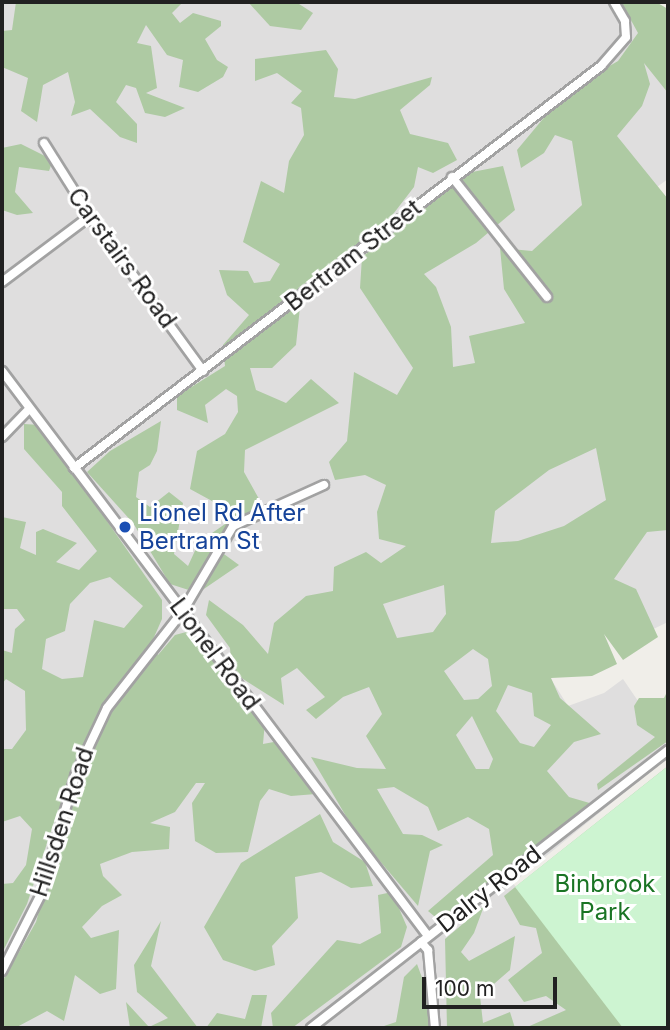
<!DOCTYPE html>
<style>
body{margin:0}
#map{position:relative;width:670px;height:1030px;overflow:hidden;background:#f0eee9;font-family:Inter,sans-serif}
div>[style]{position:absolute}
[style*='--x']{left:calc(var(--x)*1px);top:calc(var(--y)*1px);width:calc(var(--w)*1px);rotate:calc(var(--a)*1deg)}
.residential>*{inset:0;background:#dfdede}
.forest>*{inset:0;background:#aecaa3}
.park>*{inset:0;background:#cdf4d1}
.roads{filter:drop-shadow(2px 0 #a2a2a2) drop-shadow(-2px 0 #a2a2a2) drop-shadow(0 2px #a2a2a2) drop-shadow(0 -2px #a2a2a2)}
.minor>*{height:8px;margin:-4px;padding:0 4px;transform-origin:4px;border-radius:4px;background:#fff}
.dots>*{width:19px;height:19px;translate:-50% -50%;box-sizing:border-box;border:4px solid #fff;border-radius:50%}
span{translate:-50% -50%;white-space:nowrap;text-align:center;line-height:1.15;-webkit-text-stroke:6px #fff;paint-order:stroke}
.street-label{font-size:24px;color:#212121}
.transit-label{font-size:24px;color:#164399}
.left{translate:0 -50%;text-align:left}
.park-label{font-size:24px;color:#1a7424}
.frame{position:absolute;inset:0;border:4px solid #212121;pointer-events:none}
.scale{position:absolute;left:422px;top:977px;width:135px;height:32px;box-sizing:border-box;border:4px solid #212121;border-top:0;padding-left:9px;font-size:21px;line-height:24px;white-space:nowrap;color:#212121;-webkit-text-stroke:5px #fff;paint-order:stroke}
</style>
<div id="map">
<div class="residential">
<i style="clip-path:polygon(2px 2px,633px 2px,668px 74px,668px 179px,650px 192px,668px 228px,668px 622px,643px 634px,498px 595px,568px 706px,604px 693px,623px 679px,668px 745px,668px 757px,513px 883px,621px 1028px,2px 1028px)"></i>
</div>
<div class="forest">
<i style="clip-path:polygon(16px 2px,183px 2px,172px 13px,180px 23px,193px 13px,221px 21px,221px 26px,205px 39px,217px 60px,228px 67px,223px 77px,198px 92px,179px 87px,183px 60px,167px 55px,146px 25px,137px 43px,151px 46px,157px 88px,146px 93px,185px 108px,165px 117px,145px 113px,136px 88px,126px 85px,116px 102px,137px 124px,137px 143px,120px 137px,90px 109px,71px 116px,75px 102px,68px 72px,43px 85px,37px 122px,21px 111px,28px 78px,2px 67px,2px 31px,12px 30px)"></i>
<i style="clip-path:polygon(248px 2px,296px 2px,313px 13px,301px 30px,270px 26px)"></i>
<i style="clip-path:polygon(evenodd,621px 2px,656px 2px,668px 9px,668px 93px,644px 63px,650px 84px,642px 106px,617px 136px,668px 199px,668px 530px,647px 532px,614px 579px,636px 589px,658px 637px,623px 660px,604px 634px,617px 664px,592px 676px,551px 678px,560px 698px,601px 734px,574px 742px,547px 771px,569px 797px,593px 804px,440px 921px,428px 911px,493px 855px,489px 829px,468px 817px,438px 831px,428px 807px,394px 787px,377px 789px,403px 834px,422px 835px,443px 845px,430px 851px,418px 906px,356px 833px,311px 757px,357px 768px,386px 769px,366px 736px,382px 714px,369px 687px,343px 697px,316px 719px,306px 710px,325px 697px,297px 668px,281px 678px,284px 705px,232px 672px,230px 648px,206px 615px,209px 600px,243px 625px,268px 654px,274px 623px,306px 596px,333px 591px,334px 567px,366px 552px,381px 563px,406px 546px,379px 539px,377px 512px,386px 485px,365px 475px,335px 480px,329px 462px,347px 441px,354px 372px,397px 395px,413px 368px,360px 288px,362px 257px,467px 173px,503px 166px,515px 210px,476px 243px,424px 274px,436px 287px,451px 327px,453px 367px,475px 363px,469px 336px,525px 323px,504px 289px,500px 248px,532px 251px,582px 205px,572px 141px,555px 135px,544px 153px,521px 168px,517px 150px,547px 114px,586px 80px,618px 61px,638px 33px,621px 2px,596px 448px,606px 500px,564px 526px,518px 541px,491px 543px,495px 511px,549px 470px,596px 448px,621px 2px,444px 585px,446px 614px,433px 632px,397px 638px,383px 604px,444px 585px,621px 2px,473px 649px,488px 659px,492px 686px,478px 699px,464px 700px,444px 671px,473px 649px,621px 2px,508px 685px,532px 693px,534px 716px,551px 725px,534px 747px,520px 743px,496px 711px,508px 685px,621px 2px,472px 716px,493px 759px,489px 769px,476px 769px,456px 735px,472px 716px)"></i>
<i style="clip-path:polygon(326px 50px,338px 69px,334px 97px,355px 99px,432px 77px,430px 85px,400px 110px,410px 134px,448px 143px,457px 160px,433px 173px,418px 167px,414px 187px,387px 222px,302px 288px,296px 345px,272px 368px,250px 368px,256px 390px,286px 403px,311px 379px,339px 403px,245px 450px,244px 472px,268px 515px,235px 520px,217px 549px,239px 565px,198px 593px,170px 584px,133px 523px,87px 472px,110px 451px,161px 421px,157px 451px,150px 465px,139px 472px,136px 497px,150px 507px,169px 492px,183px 503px,174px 554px,188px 566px,199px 542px,228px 522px,212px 501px,190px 489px,197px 451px,225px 434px,238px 412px,237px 396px,226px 389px,205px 405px,208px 423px,177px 410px,177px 396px,225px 366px,223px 345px,249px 315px,227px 295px,219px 270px,248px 271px,254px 283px,270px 281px,280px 264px,243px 242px,261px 181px,284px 193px,289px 161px,304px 135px,301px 108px,291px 103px,302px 91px,277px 73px,255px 81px,255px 59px)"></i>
<i style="clip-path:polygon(21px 144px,53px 160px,49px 171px,19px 167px,15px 192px,33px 213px,17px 215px,2px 210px,2px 148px)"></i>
<i style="clip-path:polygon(evenodd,24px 424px,40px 425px,162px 600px,162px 619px,151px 644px,158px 655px,175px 635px,190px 631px,246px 694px,253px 713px,265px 721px,263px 744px,279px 741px,295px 771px,316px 794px,291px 796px,269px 789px,260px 801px,248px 852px,216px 853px,195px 841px,192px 803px,205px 783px,196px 783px,175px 812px,150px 823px,170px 827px,169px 849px,132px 852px,100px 864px,103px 876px,122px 895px,102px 906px,82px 927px,91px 938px,119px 930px,116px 989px,100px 994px,75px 975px,64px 1021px,47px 1011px,15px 1028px,2px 1028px,2px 982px,36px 922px,72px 797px,57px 813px,27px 904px,2px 953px,2px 884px,13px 883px,26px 865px,32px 829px,20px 816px,2px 822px,2px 749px,12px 749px,26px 730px,25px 691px,6px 679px,2px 684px,2px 650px,12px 653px,15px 629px,25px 620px,17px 609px,2px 609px,2px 517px,26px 522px,20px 548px,36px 555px,36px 532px,43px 529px,77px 543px,56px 562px,79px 570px,97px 551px,62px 506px,62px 492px,24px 449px,24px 424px,110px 577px,143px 606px,124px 628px,94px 620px,83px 677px,62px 679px,42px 669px,46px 639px,65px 631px,70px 604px,90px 583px,110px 577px)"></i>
<i style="clip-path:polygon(668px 690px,668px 741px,598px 790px,597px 784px,655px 737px,637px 725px,634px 706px,639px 698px,664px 698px)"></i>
<i style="clip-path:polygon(668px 766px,668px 1028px,525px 1028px,566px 1010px,546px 996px,524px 1002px,508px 980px,542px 953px,536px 928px,520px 925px,504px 896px)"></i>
<i style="clip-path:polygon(320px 814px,333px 842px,365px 862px,373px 886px,351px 888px,321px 872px,295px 877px,298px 918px,272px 946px,275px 965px,255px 971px,223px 960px,204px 927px,241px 863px)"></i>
<i style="clip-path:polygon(392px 892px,407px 927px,401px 947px,292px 1028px,273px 1028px,271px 1013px,337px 940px,360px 944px,381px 933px,378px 895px)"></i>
<i style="clip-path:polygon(484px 906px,474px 933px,461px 952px,469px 961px,515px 936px,510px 970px,480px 996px,483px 1023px,510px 1012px,515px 1028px,447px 1028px,445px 939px)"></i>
<i style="clip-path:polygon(161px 921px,151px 966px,198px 1028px,130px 1028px,126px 1002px,149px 1027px,168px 1018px,137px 992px,134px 965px)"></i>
<i style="clip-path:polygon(417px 964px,432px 1005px,432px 1028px,378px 1028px,396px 1022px,404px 977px)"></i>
<i style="clip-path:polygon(252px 995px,267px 995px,261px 1028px,206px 1028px,217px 1013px,245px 1019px)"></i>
</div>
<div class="park">
<i style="clip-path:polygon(668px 766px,668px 1028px,623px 1028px,515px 887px)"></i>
</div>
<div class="roads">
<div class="minor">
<i style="--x:44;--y:143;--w:86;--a:57.8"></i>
<i style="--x:90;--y:216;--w:192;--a:53.9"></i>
<i style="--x:452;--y:177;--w:153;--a:51.6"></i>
<i style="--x:2;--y:282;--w:110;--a:-36.9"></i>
<i style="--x:2;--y:371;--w:708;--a:52.98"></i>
<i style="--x:2;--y:437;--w:39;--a:-46"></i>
<i style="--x:74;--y:468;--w:663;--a:-37.34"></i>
<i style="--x:601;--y:66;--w:38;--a:-49"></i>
<i style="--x:626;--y:37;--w:16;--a:-94"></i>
<i style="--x:625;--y:21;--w:22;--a:-120"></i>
<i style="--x:421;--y:942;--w:11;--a:49"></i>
<i style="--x:428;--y:950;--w:78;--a:84.9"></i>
<i style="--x:2;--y:971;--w:84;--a:-63.1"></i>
<i style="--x:40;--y:896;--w:125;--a:-73.7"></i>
<i style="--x:75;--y:776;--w:75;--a:-64.8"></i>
<i style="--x:107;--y:708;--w:123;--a:-51.9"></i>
<i style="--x:183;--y:611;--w:99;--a:-59.5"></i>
<i style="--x:233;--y:526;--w:100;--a:-24.3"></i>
<i style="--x:311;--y:1028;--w:452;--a:-37.9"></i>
</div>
</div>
<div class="dots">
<i style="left:125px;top:527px;background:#1a4fb4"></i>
</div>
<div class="street-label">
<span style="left:353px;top:255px;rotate:-38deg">Bertram Street</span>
<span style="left:122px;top:258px;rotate:54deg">Carstairs Road</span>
<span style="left:215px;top:654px;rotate:53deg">Lionel Road</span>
<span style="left:62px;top:822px;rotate:-72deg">Hillsden Road</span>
<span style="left:489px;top:889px;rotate:-38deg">Dalry Road</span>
</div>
<div class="transit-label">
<span class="left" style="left:139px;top:527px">Lionel Rd After<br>Bertram St</span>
</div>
<div class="park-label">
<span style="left:605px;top:898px">Binbrook<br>Park</span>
</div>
<div class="frame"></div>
<div class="scale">100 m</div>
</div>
